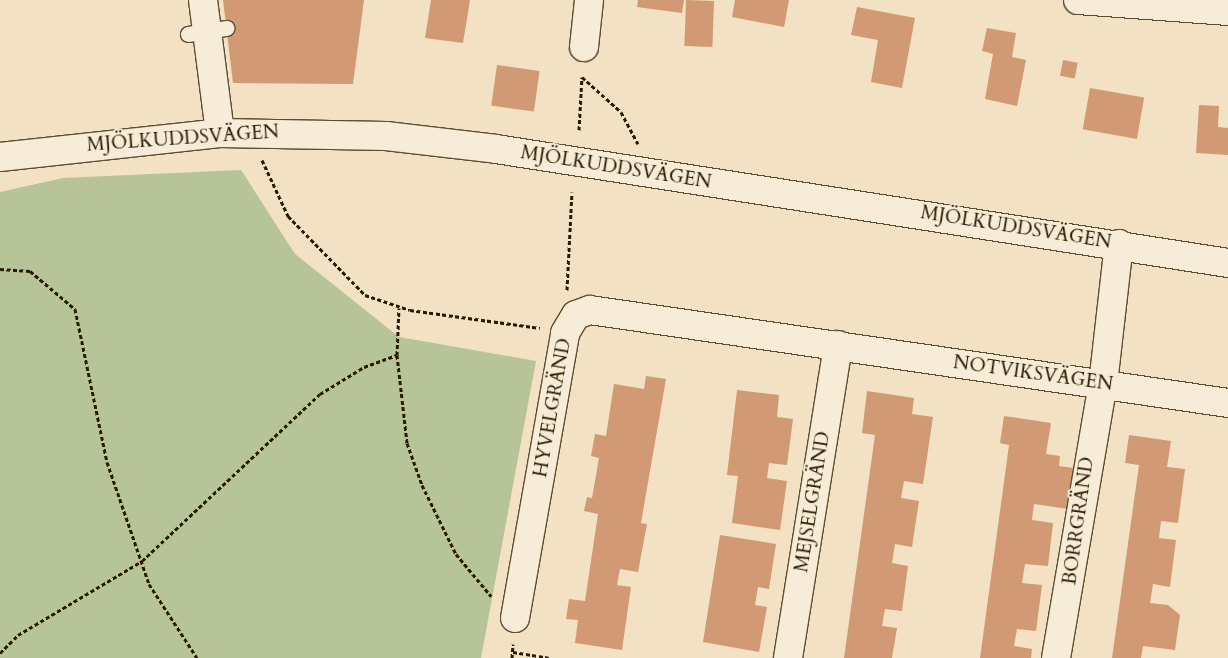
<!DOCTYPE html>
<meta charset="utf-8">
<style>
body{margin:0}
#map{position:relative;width:1228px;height:658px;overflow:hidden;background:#f2e1c2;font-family:Cardo,serif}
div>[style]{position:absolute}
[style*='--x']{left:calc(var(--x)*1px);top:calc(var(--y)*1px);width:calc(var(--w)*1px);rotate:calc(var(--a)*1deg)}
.green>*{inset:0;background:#b6c497}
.building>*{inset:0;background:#d19a74;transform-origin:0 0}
.path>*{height:3px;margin-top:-1.5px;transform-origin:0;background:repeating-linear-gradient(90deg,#2b1a02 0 4px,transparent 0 6.5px)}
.roads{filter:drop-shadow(1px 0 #5d4c32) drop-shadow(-1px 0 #5d4c32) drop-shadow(0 1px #5d4c32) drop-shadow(0 -1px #5d4c32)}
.service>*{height:15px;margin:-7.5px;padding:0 7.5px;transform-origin:7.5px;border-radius:7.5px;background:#f7ecd7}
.minor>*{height:28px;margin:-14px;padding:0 14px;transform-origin:14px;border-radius:14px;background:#f7ecd7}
.tertiary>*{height:28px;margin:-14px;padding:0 14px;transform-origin:14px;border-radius:14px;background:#f7ecd7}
span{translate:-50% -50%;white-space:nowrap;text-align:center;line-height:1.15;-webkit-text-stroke:4px #f7ecd7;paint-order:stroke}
.street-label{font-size:19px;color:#2b1a02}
</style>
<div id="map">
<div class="green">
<i style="clip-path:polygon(241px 170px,295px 254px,399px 337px,536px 361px,481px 658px,0 658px,0 192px,63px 178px)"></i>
</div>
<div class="building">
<i style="clip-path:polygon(223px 0,364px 0,353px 84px,233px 83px)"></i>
<i style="clip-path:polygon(431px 0,470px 0,463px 43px,425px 38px)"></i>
<i style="clip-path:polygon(638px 0,684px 0,682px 13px,637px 7px)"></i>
<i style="left:686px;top:0;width:28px;height:46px;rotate:2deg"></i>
<i style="clip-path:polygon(735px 0,789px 0,784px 27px,732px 17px)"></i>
<i style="clip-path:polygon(857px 7px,915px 18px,902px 88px,871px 82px,878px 40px,851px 35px)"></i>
<i style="clip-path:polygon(987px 28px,1016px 33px,1012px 57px,1026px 60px,1017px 106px,985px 99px,993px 54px,982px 51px)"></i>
<i style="left:1063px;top:60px;width:15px;height:16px;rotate:11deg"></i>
<i style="left:497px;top:65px;width:43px;height:41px;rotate:8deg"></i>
<i style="left:1090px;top:88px;width:55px;height:42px;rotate:10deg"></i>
<i style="clip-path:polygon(1199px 105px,1219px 106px,1218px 127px,1228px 128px,1228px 155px,1196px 153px)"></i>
<i style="clip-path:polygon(646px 376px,666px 379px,641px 523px,647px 524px,638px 572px,620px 569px,617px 585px,631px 587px,622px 650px,575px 643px,578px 620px,566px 619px,569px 599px,585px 601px,598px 514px,584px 511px,587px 497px,592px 498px,599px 458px,591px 456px,595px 434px,606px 436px,614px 384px,644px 389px)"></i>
<i style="clip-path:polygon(737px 390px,779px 395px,777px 417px,793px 419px,787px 465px,769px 463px,767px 478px,787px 481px,780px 530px,732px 523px,738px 476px,727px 475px)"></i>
<i style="clip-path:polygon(867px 391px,914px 398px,912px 414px,933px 417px,923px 484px,904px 481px,901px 498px,919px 501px,912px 547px,895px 544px,892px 563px,908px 566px,902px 611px,885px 609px,882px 626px,897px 628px,892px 658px,844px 658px,875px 435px,862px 433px)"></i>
<i style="clip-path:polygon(1004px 416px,1051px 423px,1046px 454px,1060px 456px,1059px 466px,1074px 468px,1068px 509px,1034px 504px,1032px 520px,1053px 523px,1048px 566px,1025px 564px,1022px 583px,1042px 585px,1036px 631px,1017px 629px,1014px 646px,1032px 649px,1031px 658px,980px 658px,1009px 445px,1000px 443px)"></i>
<i style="clip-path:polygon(1129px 435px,1171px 441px,1167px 467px,1185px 469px,1178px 523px,1161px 521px,1159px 538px,1176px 540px,1170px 587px,1153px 584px,1150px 603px,1168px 605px,1180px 615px,1175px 650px,1143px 646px,1141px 658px,1112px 658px,1139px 465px,1125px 463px)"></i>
<i style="clip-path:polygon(720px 535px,776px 544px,769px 589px,758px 587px,755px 605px,767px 607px,759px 652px,703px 642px)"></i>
</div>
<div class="path">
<i style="--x:582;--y:77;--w:52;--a:41.9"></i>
<i style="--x:621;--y:112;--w:36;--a:62"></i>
<i style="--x:579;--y:130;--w:53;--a:-86.8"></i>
<i style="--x:262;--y:160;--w:62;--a:65.1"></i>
<i style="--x:288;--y:216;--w:110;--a:45.7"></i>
<i style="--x:365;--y:295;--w:47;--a:18.4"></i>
<i style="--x:410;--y:310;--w:131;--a:7.9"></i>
<i style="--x:0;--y:269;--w:30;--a:4"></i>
<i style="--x:30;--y:271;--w:59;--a:40.2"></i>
<i style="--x:75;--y:309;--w:156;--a:78.2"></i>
<i style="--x:107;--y:462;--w:129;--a:71"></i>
<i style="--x:149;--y:584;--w:88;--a:57"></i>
<i style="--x:567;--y:290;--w:98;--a:-87.1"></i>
<i style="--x:397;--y:355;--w:89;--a:83.5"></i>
<i style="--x:407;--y:443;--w:45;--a:70.3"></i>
<i style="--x:422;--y:485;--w:77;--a:63.8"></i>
<i style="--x:456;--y:554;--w:55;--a:50.2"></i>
<i style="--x:513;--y:652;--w:36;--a:9"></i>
<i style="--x:0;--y:653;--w:25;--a:-45"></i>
<i style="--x:18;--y:635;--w:144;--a:-30.8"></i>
<i style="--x:142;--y:561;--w:244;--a:-43.2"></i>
<i style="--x:320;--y:394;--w:52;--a:-31.5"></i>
<i style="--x:364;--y:367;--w:35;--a:-20"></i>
<i style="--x:397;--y:355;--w:47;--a:-87.6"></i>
<i style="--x:512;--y:658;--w:14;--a:-86"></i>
</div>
<div class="roads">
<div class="service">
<i style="--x:188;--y:34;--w:39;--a:-9"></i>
</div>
<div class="minor">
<i style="--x:203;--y:0;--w:134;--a:82.7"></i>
<i style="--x:1078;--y:0;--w:150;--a:4.2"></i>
<i style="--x:584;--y:47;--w:47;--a:-83.9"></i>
<i style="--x:515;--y:618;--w:289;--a:-80"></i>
<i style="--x:565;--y:333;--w:21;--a:-59"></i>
<i style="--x:576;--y:315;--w:15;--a:-20"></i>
<i style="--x:590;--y:310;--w:645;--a:8.29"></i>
<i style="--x:788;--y:658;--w:317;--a:-80.9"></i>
<i style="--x:1056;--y:658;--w:278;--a:-80.3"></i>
<i style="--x:1103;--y:384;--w:141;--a:-83.5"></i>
</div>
<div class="tertiary">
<i style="--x:0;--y:157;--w:221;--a:-6.2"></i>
<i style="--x:220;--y:133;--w:166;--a:1"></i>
<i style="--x:386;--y:136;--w:111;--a:6.7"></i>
<i style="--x:496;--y:149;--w:741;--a:8.85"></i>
</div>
</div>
<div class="street-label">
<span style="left:183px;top:139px;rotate:-4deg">MJÖLKUDDSVÄGEN</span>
<span style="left:616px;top:168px;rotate:9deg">MJÖLKUDDSVÄGEN</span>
<span style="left:1016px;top:228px;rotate:9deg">MJÖLKUDDSVÄGEN</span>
<span style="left:1033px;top:374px;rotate:8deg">NOTVIKSVÄGEN</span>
<span style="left:553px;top:408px;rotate:-80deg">HYVELGRÄND</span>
<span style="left:813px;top:502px;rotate:-81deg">MEJSELGRÄND</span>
<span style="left:1079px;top:521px;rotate:-82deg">BORRGRÄND</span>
</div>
</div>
